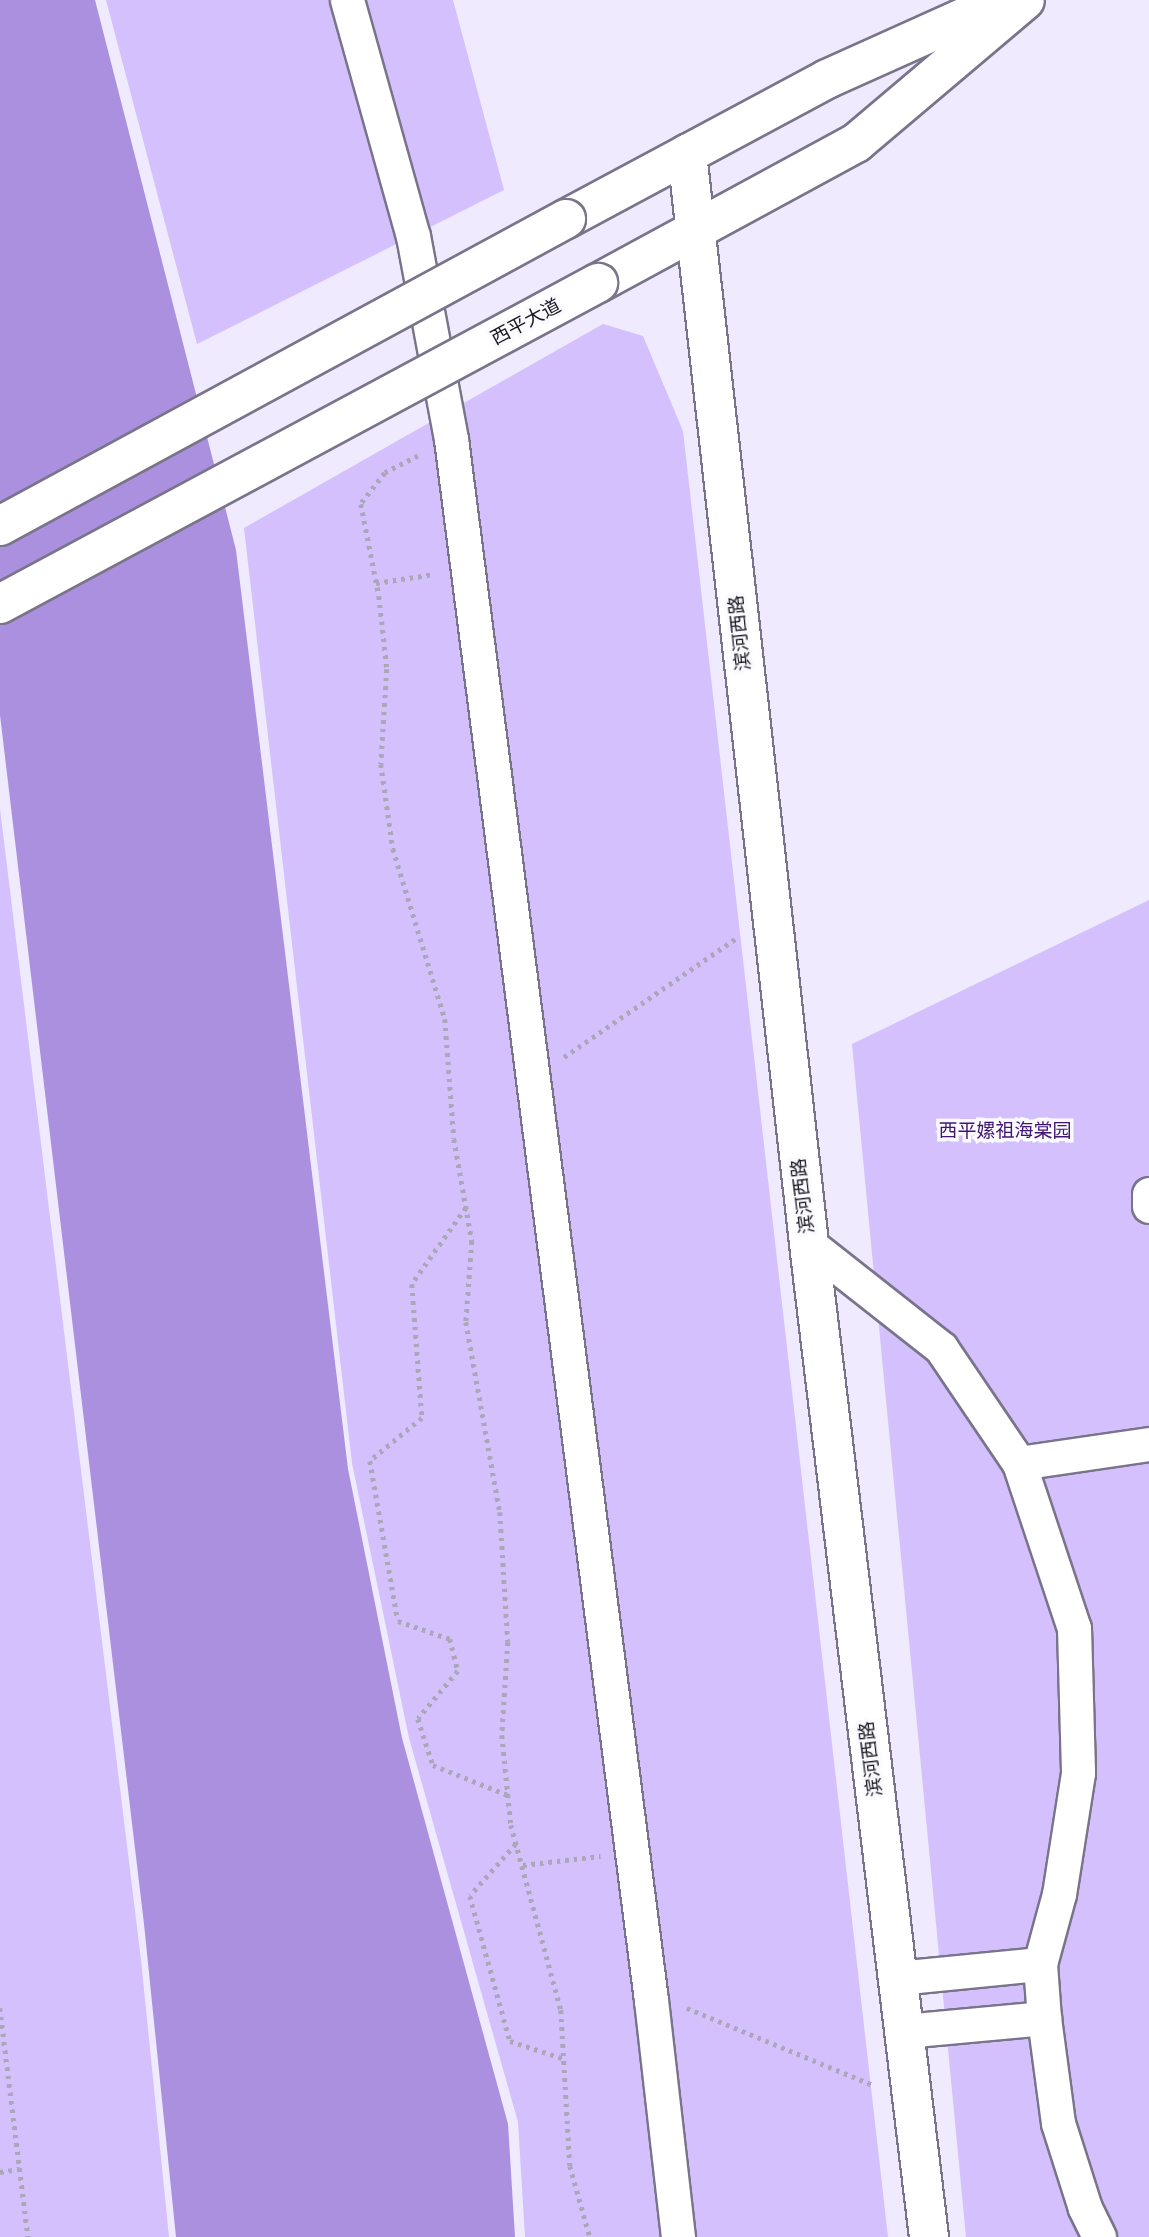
<!DOCTYPE html>
<meta charset="utf-8">
<style>
body{margin:0}
#map{position:relative;width:1149px;height:2237px;overflow:hidden;background:#efeafe;font-family:"Space Grotesk","Noto Sans SC",sans-serif}
div>[style]{position:absolute}
[style*='--x']{left:calc(var(--x)*1px);top:calc(var(--y)*1px);width:calc(var(--w)*1px);rotate:calc(var(--a)*1deg)}
.green>*{inset:0;background:#d3c0fc}
.water>*{inset:0;background:#aa90df}
.path>*{height:4.5px;margin-top:-2.25px;transform-origin:0;background:repeating-linear-gradient(90deg,#aba7b8 0 3.5px,transparent 0 8.5px)}
.roads{filter:drop-shadow(2px 0 #7a748a) drop-shadow(-2px 0 #7a748a) drop-shadow(0 2px #7a748a) drop-shadow(0 -2px #7a748a)}
.minor>*{height:33px;margin:-16.5px;padding:0 16.5px;transform-origin:16.5px;border-radius:16.5px;background:#fff}
.tertiary>*{height:38px;margin:-19px;padding:0 19px;transform-origin:19px;border-radius:19px;background:#fff}
.secondary>*{height:38px;margin:-19px;padding:0 19px;transform-origin:19px;border-radius:19px;background:#fff}
.bridges{filter:drop-shadow(2px 0 #7a748a) drop-shadow(-2px 0 #7a748a) drop-shadow(0 2px #7a748a) drop-shadow(0 -2px #7a748a)}
.secondary-bridge>*{height:38px;margin:-19px;padding:0 19px;transform-origin:19px;border-radius:19px;background:#fff}
span{translate:-50% -50%;white-space:nowrap;text-align:center;line-height:1.15;-webkit-text-stroke:7px #fbfaff;paint-order:stroke}
.street-label{font-size:19px;color:#19171f}
.park-label{font-size:19px;color:#401572}
</style>
<div id="map">
<div class="green">
<i style="clip-path:polygon(106px 0,453px 0,504px 190px,197px 344px)"></i>
<i style="clip-path:polygon(603px 324px,643px 336px,683px 431px,888px 2237px,525px 2237px,518px 2122px,409px 1738px,352px 1463px,244px 528px)"></i>
<i style="clip-path:polygon(0 809px,141px 1960px,169px 2237px,0 2237px)"></i>
<i style="clip-path:polygon(1149px 900px,1149px 2237px,966px 2237px,852px 1044px)"></i>
</div>
<div class="water">
<i style="clip-path:polygon(0 0,95px 0,236px 550px,348px 1469px,402px 1738px,508px 2124px,515px 2237px,176px 2237px,144px 1924px,0 715px)"></i>
</div>
<div class="path">
<i style="--x:418;--y:456;--w:37;--a:153"></i>
<i style="--x:385;--y:473;--w:39;--a:128"></i>
<i style="--x:361;--y:504;--w:94;--a:78.9"></i>
<i style="--x:379;--y:596;--w:73;--a:83.7"></i>
<i style="--x:387;--y:669;--w:95;--a:93.6"></i>
<i style="--x:381;--y:764;--w:86;--a:82"></i>
<i style="--x:393;--y:849;--w:178;--a:73"></i>
<i style="--x:445;--y:1019;--w:120;--a:85.7"></i>
<i style="--x:454;--y:1139;--w:104;--a:80"></i>
<i style="--x:472;--y:1241;--w:81;--a:94.2"></i>
<i style="--x:466;--y:1322;--w:193;--a:79.9"></i>
<i style="--x:500;--y:1512;--w:130;--a:86.5"></i>
<i style="--x:508;--y:1642;--w:93;--a:93.7"></i>
<i style="--x:502;--y:1735;--w:90;--a:84.3"></i>
<i style="--x:511;--y:1825;--w:192;--a:74.9"></i>
<i style="--x:561;--y:2010;--w:156;--a:86.7"></i>
<i style="--x:570;--y:2166;--w:74;--a:74.3"></i>
<i style="--x:376;--y:583;--w:59;--a:-8.8"></i>
<i style="--x:564;--y:1057;--w:211;--a:-34.6"></i>
<i style="--x:466;--y:1208;--w:93;--a:125.4"></i>
<i style="--x:412;--y:1284;--w:134;--a:85.7"></i>
<i style="--x:422;--y:1418;--w:67;--a:140.4"></i>
<i style="--x:370;--y:1461;--w:162;--a:80.1"></i>
<i style="--x:398;--y:1621;--w:55;--a:19.1"></i>
<i style="--x:450;--y:1639;--w:33;--a:76"></i>
<i style="--x:458;--y:1671;--w:62;--a:129.8"></i>
<i style="--x:418;--y:1719;--w:48;--a:71.9"></i>
<i style="--x:433;--y:1765;--w:81;--a:21.8"></i>
<i style="--x:516;--y:1844;--w:69;--a:131.5"></i>
<i style="--x:470;--y:1896;--w:150;--a:74.6"></i>
<i style="--x:510;--y:2041;--w:58;--a:18.1"></i>
<i style="--x:523;--y:1865;--w:78;--a:-6.7"></i>
<i style="--x:0;--y:2008;--w:231;--a:83"></i>
<i style="--x:687;--y:2008;--w:201;--a:22.5"></i>
<i style="--x:0;--y:2172;--w:20;--a:-9"></i>
</div>
<div class="roads">
<div class="minor">
<i style="--x:347;--y:0;--w:245;--a:74.4"></i>
<i style="--x:413;--y:236;--w:207;--a:79.4"></i>
<i style="--x:451;--y:439;--w:1574;--a:82.7"></i>
<i style="--x:651;--y:2000;--w:239;--a:83.5"></i>
<i style="--x:1149;--y:1194;--w:12;--a:90"></i>
<i style="--x:809;--y:1244;--w:168;--a:38.2"></i>
<i style="--x:941;--y:1348;--w:139;--a:55.9"></i>
<i style="--x:1019;--y:1463;--w:174;--a:71.6"></i>
<i style="--x:1074;--y:1628;--w:145;--a:88.4"></i>
<i style="--x:1078;--y:1773;--w:122;--a:98.9"></i>
<i style="--x:1059;--y:1894;--w:73;--a:105.2"></i>
<i style="--x:1040;--y:1964;--w:54;--a:85.8"></i>
<i style="--x:1044;--y:2018;--w:106;--a:82.4"></i>
<i style="--x:1058;--y:2123;--w:89;--a:72.4"></i>
<i style="--x:1085;--y:2208;--w:32;--a:64"></i>
<i style="--x:1019;--y:1463;--w:131;--a:-8.3"></i>
<i style="--x:897;--y:1978;--w:144;--a:-5.6"></i>
<i style="--x:904;--y:2031;--w:141;--a:-5.3"></i>
</div>
<div class="tertiary">
<i style="--x:687;--y:154;--w:1097;--a:83.61"></i>
<i style="--x:809;--y:1244;--w:1000;--a:83.11"></i>
</div>
<div class="secondary">
<i style="--x:566;--y:219;--w:296;--a:-28.2"></i>
<i style="--x:827;--y:79;--w:193;--a:-24.2"></i>
<i style="--x:598;--y:283;--w:294;--a:-28.5"></i>
<i style="--x:856;--y:143;--w:221;--a:-40.2"></i>
</div>
</div>
<div class="bridges">
<div class="secondary-bridge">
<i style="--x:0;--y:526;--w:644;--a:-28.48"></i>
<i style="--x:0;--y:604;--w:679;--a:-28.23"></i>
</div>
</div>
<div class="street-label">
<span style="left:526px;top:322px;rotate:-28deg">西平大道</span>
<span style="left:740px;top:633px;rotate:-96deg">滨河西路</span>
<span style="left:803px;top:1196px;rotate:-97deg">滨河西路</span>
<span style="left:871px;top:1759px;rotate:-97deg">滨河西路</span>
</div>
<div class="park-label">
<span style="left:1005px;top:1131px">西平嫘祖海棠园</span>
</div>
</div>
